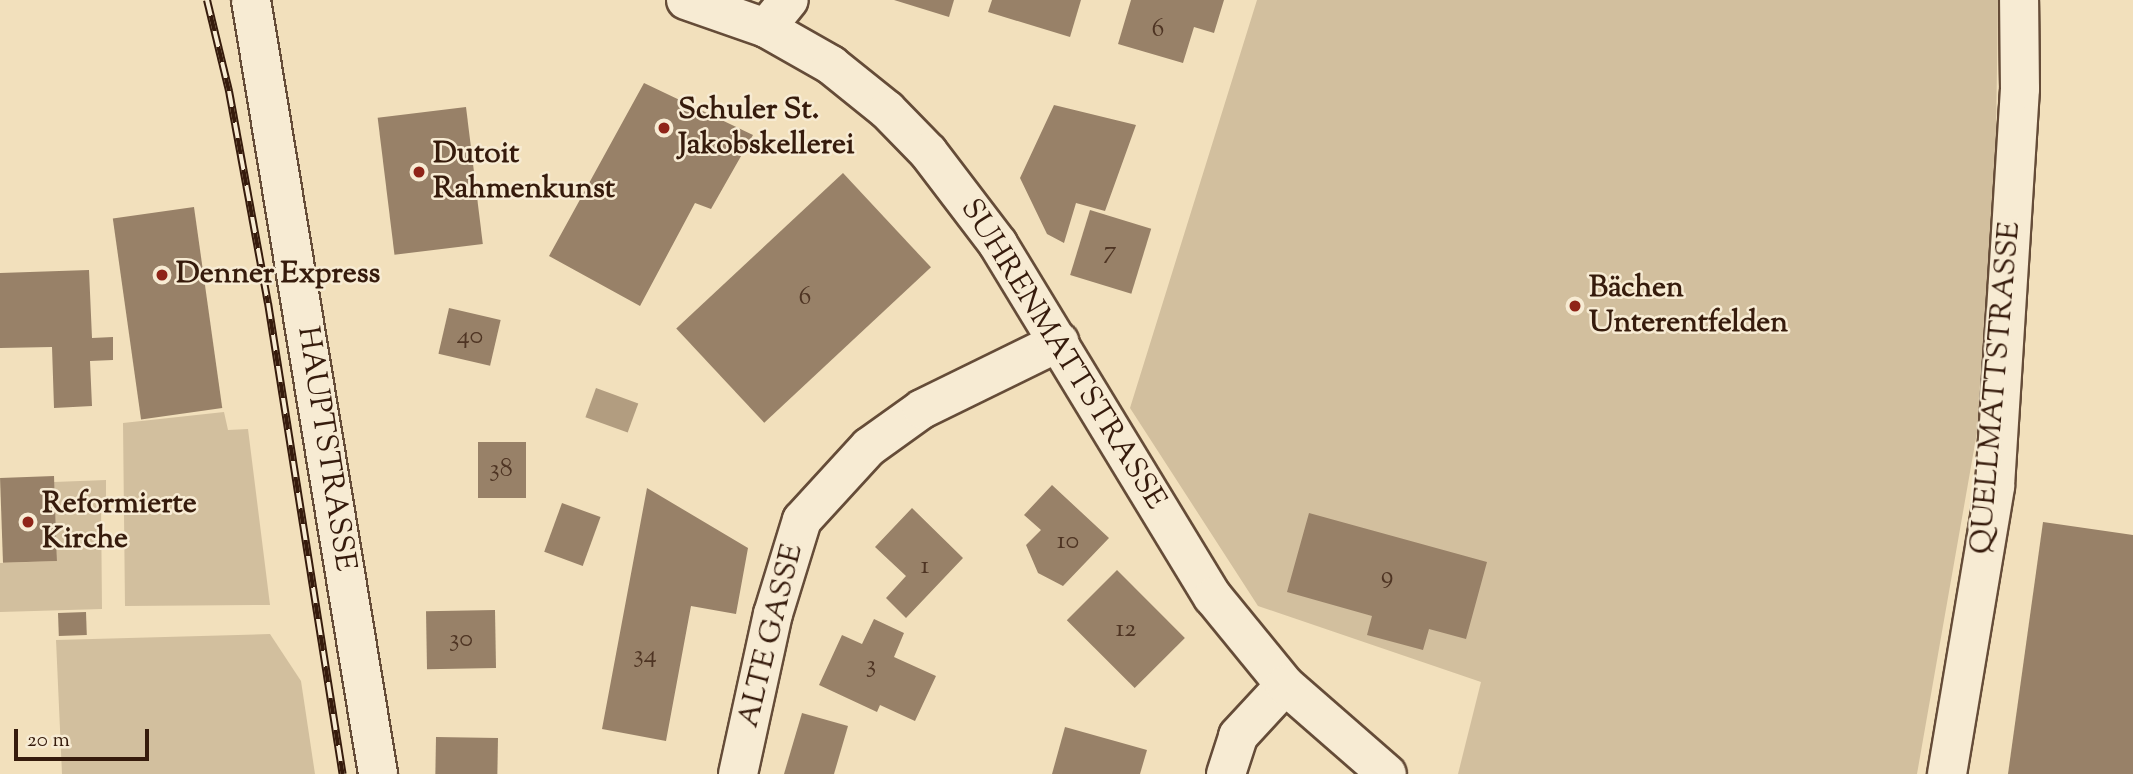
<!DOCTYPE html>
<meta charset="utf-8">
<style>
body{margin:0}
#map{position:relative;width:2133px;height:774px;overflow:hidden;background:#f2e0bc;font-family:"Sorts Mill Goudy",serif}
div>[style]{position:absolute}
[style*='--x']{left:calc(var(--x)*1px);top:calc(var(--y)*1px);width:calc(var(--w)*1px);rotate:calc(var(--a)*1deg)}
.green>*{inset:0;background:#d2bf9e}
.water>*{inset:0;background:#b29d80;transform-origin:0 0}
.building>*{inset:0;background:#988168;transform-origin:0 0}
.roads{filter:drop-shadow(2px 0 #654c38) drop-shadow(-2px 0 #654c38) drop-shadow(0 2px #654c38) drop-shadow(0 -2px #654c38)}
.street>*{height:38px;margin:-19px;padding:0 19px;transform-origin:19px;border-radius:19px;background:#f7ebd3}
.secondary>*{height:38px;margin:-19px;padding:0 19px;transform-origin:19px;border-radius:19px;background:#f7ebd3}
.rail>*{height:8px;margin-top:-4px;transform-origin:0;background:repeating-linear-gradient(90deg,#f7ebd3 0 16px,#361b0c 0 32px);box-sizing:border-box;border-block:2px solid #361b0c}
.dots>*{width:19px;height:19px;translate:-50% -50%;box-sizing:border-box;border:4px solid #f7ebd3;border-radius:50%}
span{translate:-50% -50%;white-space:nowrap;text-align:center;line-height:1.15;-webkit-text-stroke:5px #f7ebd3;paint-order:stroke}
.number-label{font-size:26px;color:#4e3423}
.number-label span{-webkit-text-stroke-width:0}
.poi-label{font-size:30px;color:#361b0c;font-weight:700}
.left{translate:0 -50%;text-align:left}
.street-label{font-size:30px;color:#361b0c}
.scale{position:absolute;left:14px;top:729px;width:135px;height:32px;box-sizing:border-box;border:4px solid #361b0c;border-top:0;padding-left:9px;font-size:21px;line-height:24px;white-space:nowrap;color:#361b0c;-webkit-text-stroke:5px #f7ebd3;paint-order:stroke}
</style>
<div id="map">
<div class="green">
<i style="clip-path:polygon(1257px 0,1998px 0,1995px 204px,1979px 421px,1917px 774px,1458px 774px,1481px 682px,1258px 606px,1130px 408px)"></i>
<i style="clip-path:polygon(224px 412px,228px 430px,248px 429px,270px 605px,125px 606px,123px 423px)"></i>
<i style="clip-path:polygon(106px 480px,106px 499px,101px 500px,102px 609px,0 612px,0 563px,57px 561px,54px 482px)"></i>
<i style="clip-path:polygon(270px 634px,301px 681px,315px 774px,62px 774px,56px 640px)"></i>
</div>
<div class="water">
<i style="left:596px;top:388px;width:45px;height:31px;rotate:20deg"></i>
</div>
<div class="building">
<i style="clip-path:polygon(894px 0,954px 0,949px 17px)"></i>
<i style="clip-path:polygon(992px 0,1081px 0,1070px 37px,988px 12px)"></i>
<i style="clip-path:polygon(1131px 0,1224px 0,1214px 33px,1194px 27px,1183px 63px,1118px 44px)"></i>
<i style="clip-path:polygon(644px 83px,753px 135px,711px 209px,695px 203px,640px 306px,549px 256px)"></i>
<i style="clip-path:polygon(1054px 105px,1136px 125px,1105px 211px,1076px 203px,1064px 243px,1047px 234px,1020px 178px)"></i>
<i style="left:466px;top:107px;width:138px;height:89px;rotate:83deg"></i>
<i style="left:843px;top:173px;width:129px;height:228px;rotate:47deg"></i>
<i style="left:194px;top:207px;width:203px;height:82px;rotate:82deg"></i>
<i style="left:1090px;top:210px;width:64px;height:68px;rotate:17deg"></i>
<i style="clip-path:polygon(89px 270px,92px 338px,113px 337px,113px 360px,90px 361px,92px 406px,54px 408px,52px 347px,0 348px,0 273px)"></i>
<i style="left:449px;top:308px;width:53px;height:47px;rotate:13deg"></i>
<i style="left:478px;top:442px;width:48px;height:56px"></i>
<i style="left:54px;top:476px;width:85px;height:54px;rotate:88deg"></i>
<i style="clip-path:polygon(1052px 485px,1109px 538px,1063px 586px,1038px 573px,1026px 545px,1041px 530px,1024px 515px)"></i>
<i style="clip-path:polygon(647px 488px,748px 548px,736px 614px,691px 606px,666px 741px,602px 729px)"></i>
<i style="left:562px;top:503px;width:41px;height:52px;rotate:20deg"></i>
<i style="clip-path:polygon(912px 508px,963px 558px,906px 618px,886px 598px,906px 576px,875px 547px)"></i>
<i style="clip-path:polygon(1309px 513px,1487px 562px,1466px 639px,1429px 629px,1423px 650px,1367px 635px,1372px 616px,1287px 592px)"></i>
<i style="clip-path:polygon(2043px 522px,2133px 535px,2133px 774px,2008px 774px)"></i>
<i style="left:1117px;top:570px;width:96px;height:71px;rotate:45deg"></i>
<i style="left:495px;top:610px;width:58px;height:69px;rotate:89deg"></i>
<i style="left:86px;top:612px;width:23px;height:28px;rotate:88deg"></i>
<i style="clip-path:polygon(874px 619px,904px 633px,894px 657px,936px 676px,915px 721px,880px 705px,877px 712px,819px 685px,842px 635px,862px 644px)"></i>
<i style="clip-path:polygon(802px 713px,848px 726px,834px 774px,784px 774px)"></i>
<i style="clip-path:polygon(1065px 727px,1147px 750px,1140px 774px,1052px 774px)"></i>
<i style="left:436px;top:737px;width:62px;height:37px;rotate:1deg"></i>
</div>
<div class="roads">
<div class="street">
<i style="--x:766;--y:28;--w:36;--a:-51"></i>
<i style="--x:738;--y:774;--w:164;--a:-77.7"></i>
<i style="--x:773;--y:614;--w:98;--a:-72.9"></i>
<i style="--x:802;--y:520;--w:99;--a:-47.5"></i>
<i style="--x:869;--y:447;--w:65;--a:-35.6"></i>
<i style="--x:922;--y:409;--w:153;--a:-26.1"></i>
<i style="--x:1226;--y:774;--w:40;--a:-72"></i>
<i style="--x:1238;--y:736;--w:69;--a:-47.3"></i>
<i style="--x:1947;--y:774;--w:292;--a:-80.5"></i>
<i style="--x:1995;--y:486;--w:398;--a:-86.4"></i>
<i style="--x:2020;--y:89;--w:89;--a:-90.6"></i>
</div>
<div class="secondary">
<i style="--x:251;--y:0;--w:784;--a:80.68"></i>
<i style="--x:686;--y:0;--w:85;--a:19.3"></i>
<i style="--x:766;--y:28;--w:75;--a:29.6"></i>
<i style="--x:831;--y:65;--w:72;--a:38.8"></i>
<i style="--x:887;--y:110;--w:59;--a:45.7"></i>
<i style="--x:928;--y:152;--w:116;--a:52.7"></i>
<i style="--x:998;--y:244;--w:413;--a:58.7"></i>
<i style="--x:1213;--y:597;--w:114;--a:50.7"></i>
<i style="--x:1285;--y:685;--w:135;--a:41.1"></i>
</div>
</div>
<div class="rail">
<i style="--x:207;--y:0;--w:94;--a:76.4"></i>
<i style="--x:229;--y:91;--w:216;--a:79.6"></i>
<i style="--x:268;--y:303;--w:477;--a:81"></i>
</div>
<div class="dots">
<i style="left:664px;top:128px;background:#8f2418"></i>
<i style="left:419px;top:172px;background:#8f2418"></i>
<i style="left:162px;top:275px;background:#8f2418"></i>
<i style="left:1575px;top:306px;background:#8f2418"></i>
<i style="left:28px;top:522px;background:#8f2418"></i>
</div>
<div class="number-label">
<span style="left:1158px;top:30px">6</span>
<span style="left:1110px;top:252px">7</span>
<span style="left:805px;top:298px">6</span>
<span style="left:470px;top:337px">40</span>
<span style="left:501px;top:470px">38</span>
<span style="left:1068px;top:542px">10</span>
<span style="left:925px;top:567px">1</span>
<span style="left:1387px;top:577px">9</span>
<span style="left:1126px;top:630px">12</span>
<span style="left:461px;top:640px">30</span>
<span style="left:645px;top:656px">34</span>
<span style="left:871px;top:666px">3</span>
</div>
<div class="poi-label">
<span class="left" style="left:678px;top:128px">Schuler St.<br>Jakobskellerei</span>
<span class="left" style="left:433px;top:172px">Dutoit<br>Rahmenkunst</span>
<span class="left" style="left:176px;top:275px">Denner Express</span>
<span class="left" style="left:1589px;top:306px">Bächen<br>Unterentfelden</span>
<span class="left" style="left:42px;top:522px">Reformierte<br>Kirche</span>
</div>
<div class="street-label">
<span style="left:1062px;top:355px;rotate:58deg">SUHRENMATTSTRASSE</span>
<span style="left:1997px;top:388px;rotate:-85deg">QUELLMATTSTRASSE</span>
<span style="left:325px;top:449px;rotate:81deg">HAUPTSTRASSE</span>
<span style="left:772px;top:636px;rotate:-76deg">ALTE GASSE</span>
</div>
<div class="scale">20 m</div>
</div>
